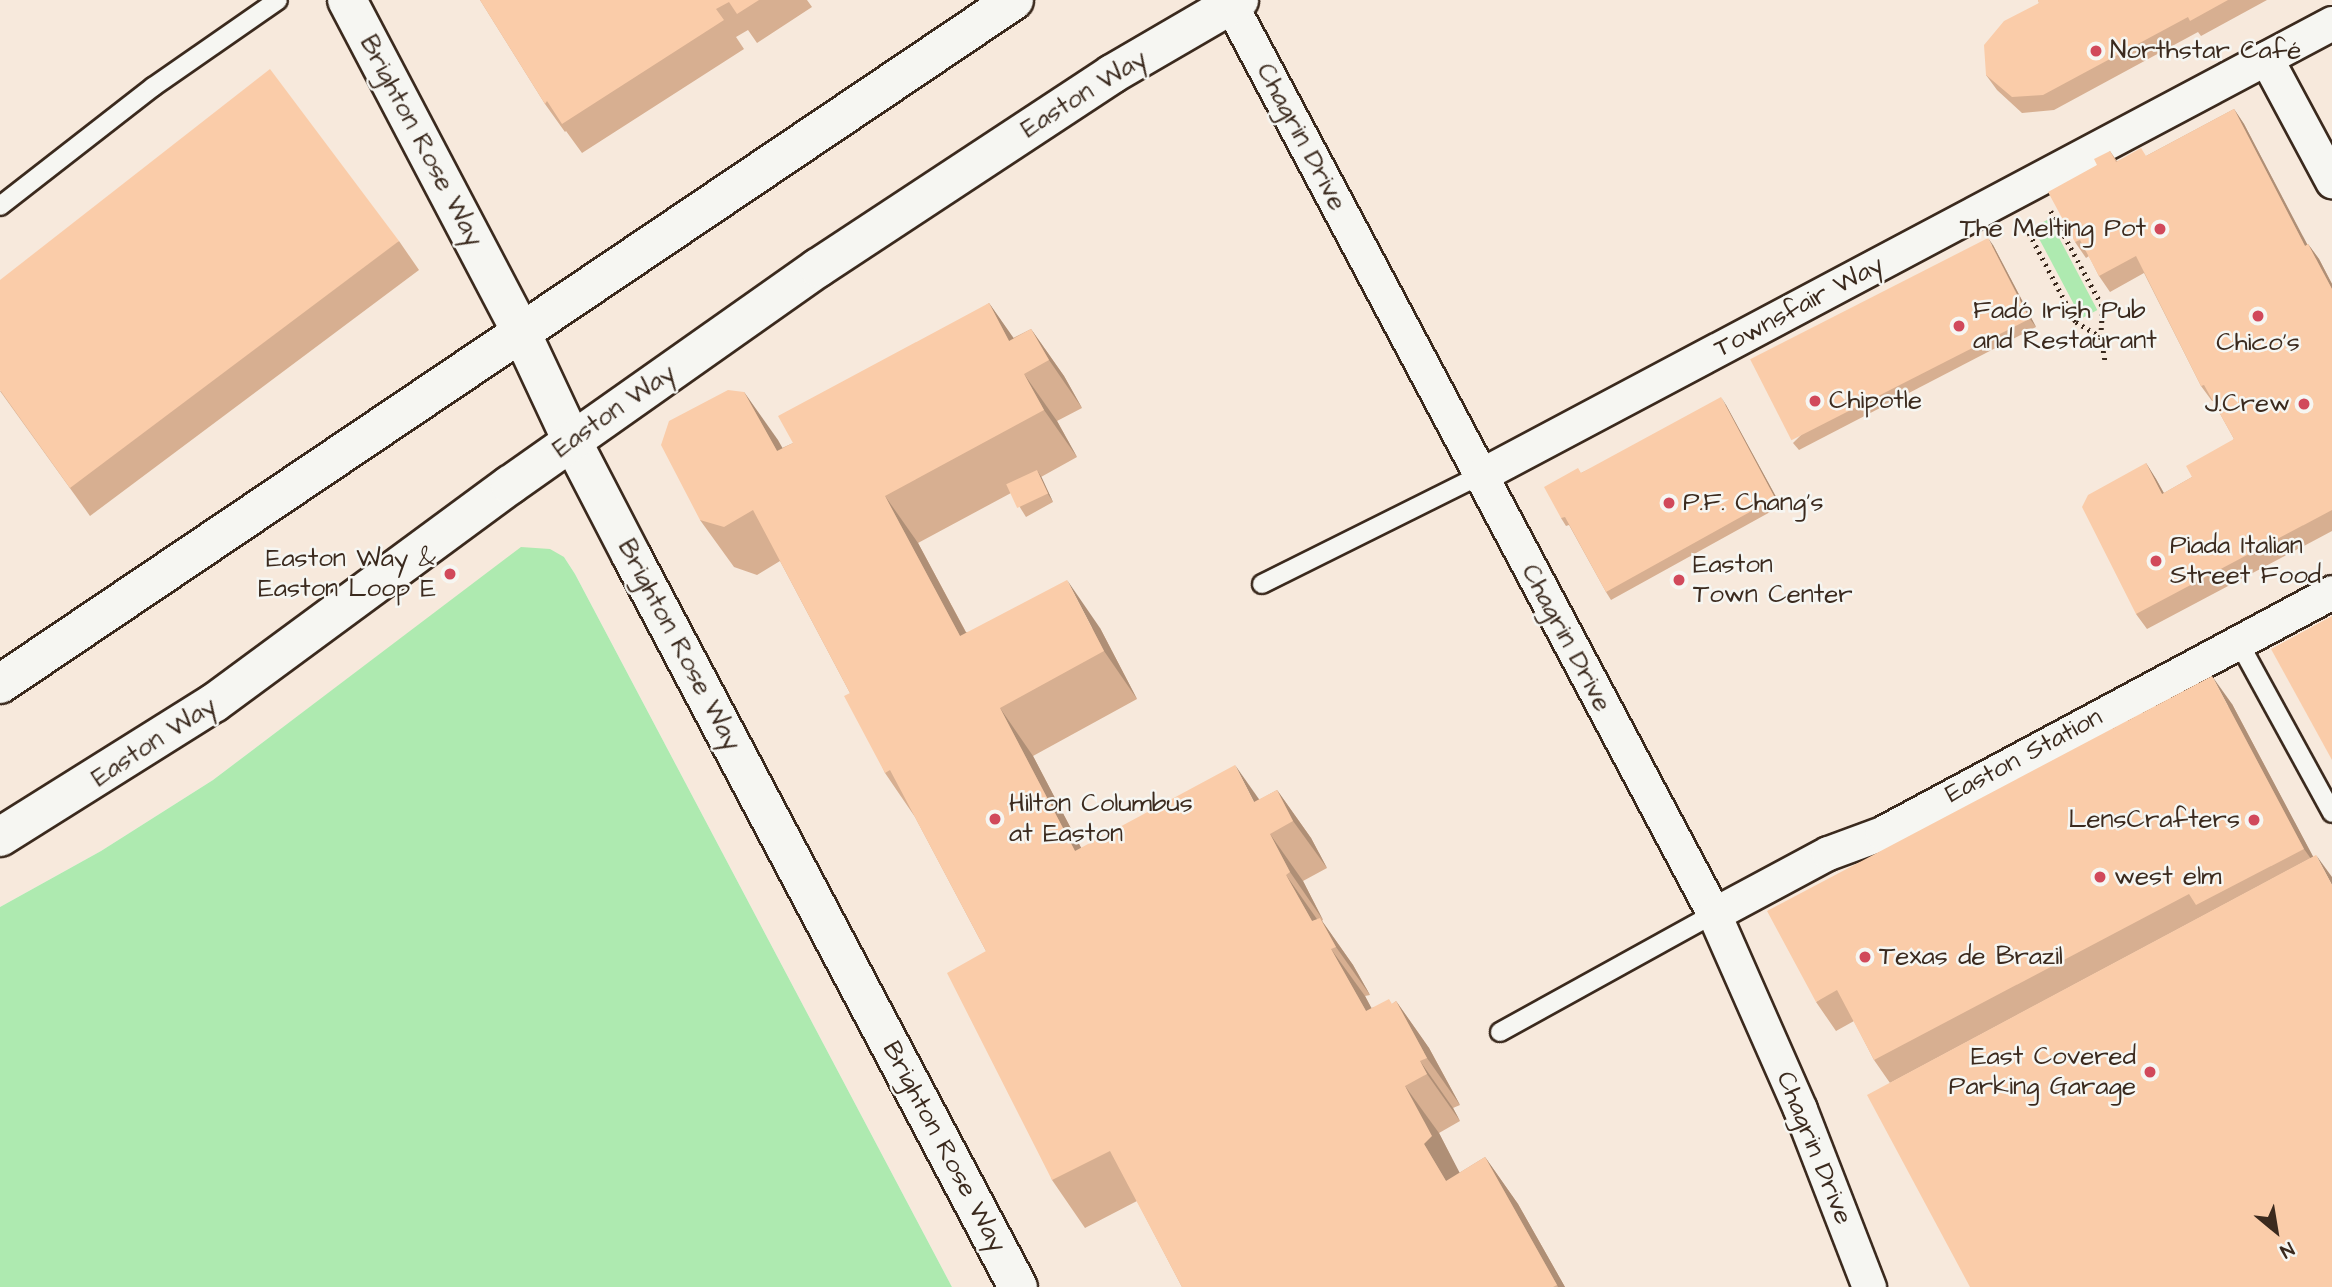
<!DOCTYPE html>
<meta charset="utf-8">
<style>
body{margin:0}
#map{position:relative;width:2332px;height:1287px;overflow:hidden;background:#f6f6f2;font-family:"Architects Daughter",sans-serif}
div>[style]{position:absolute}
[style*='--x']{left:calc(var(--x)*1px);top:calc(var(--y)*1px);width:calc(var(--w)*1px);rotate:calc(var(--a)*1deg)}
.built>*{inset:0;background:#f7e9dc}
.green>*{inset:0;background:#aeeab0;transform-origin:0 0}
.path>*{height:4.5px;margin-top:-2.25px;transform-origin:0;background:repeating-linear-gradient(90deg,#3b2a1e 0 2px,transparent 0 7px)}
.roads{filter:drop-shadow(2px 0 #3b2a1e) drop-shadow(-2px 0 #3b2a1e) drop-shadow(0 2px #3b2a1e) drop-shadow(0 -2px #3b2a1e)}
.lane>*{height:18px;margin:-9px;padding:0 9px;transform-origin:9px;border-radius:9px;background:#f6f6f2}
.street>*{height:33px;margin:-16.5px;padding:0 16.5px;transform-origin:16.5px;border-radius:16.5px;background:#f6f6f2}
.secondary>*{height:38px;margin:-19px;padding:0 19px;transform-origin:19px;border-radius:19px;background:#f6f6f2}
.wall>*{inset:0;background:#d7af91}
.shaded-wall>*{inset:0;background:#af8f76}
.building>*{inset:0;background:#facca9;transform-origin:0 0}
.dots>*{width:19px;height:19px;translate:-50% -50%;box-sizing:border-box;border:4px solid #f6f6f2;border-radius:50%}
span{translate:-50% -50%;white-space:nowrap;text-align:center;line-height:1.15;-webkit-text-stroke:5px #f6f6f2;paint-order:stroke}
.poi-label{font-size:26px;color:#3b2a1e}
.left{translate:0 -50%;text-align:left}
.right{translate:-100% -50%;text-align:right}
.street-label{font-size:26px;color:#3b2a1e}
.north{position:absolute;left:2241px;top:1196px;width:70px;height:70px;-webkit-text-stroke:5px #f6f6f2;paint-order:stroke;rotate:150deg;font-size:19px;font-weight:700;line-height:28px;text-align:center;color:#3b2a1e}
.north::after{content:'';display:block;margin:auto;width:24px;height:32px;background:#3b2a1e;clip-path:polygon(50% 0,100% 100%,50% 72%,0 100%)}
</style>
<div id="map">
<div class="built">
<i style="clip-path:polygon(0 0,2332px 0,2332px 1287px,952px 1287px,575px 574px,564px 557px,521px 548px,213px 780px,101px 851px,0 907px)"></i>
</div>
<div class="green">
<i style="left:2049px;top:219px;width:103px;height:18px;rotate:62deg"></i>
<i style="clip-path:polygon(521px 547px,550px 549px,564px 557px,575px 574px,952px 1287px,0 1287px,0 907px,101px 851px,213px 780px)"></i>
</div>
<div class="path">
<i style="--x:2051;--y:211;--w:109;--a:61.6"></i>
<i style="--x:2103;--y:307;--w:30;--a:94"></i>
<i style="--x:2101;--y:337;--w:27;--a:80"></i>
<i style="--x:2026;--y:227;--w:107;--a:62.2"></i>
<i style="--x:2076;--y:322;--w:29;--a:31"></i>
</div>
<div class="roads">
<div class="lane">
<i style="--x:0;--y:206;--w:194;--a:-37.9"></i>
<i style="--x:153;--y:87;--w:152;--a:-34.8"></i>
<i style="--x:1262;--y:584;--w:242;--a:-26.5"></i>
<i style="--x:2238;--y:641;--w:196;--a:61.3"></i>
<i style="--x:1500;--y:1032;--w:244;--a:-28.9"></i>
</div>
<div class="street">
<i style="--x:1231;--y:5;--w:1029;--a:62.02"></i>
<i style="--x:1714;--y:914;--w:213;--a:66.2"></i>
<i style="--x:1800;--y:1109;--w:191;--a:68.8"></i>
<i style="--x:2266;--y:58;--w:140;--a:61.8"></i>
<i style="--x:1479;--y:476;--w:966;--a:-27.97"></i>
<i style="--x:1714;--y:914;--w:129;--a:-28.2"></i>
<i style="--x:1828;--y:853;--w:58;--a:-20.3"></i>
<i style="--x:1882;--y:833;--w:510;--a:-28.17"></i>
</div>
<div class="secondary">
<i style="--x:347;--y:0;--w:375;--a:62.3"></i>
<i style="--x:521;--y:332;--w:120;--a:64.9"></i>
<i style="--x:572;--y:441;--w:128;--a:62.6"></i>
<i style="--x:631;--y:555;--w:828;--a:62.14"></i>
<i style="--x:0;--y:684;--w:1223;--a:-34"></i>
<i style="--x:0;--y:837;--w:252;--a:-32.1"></i>
<i style="--x:214;--y:703;--w:368;--a:-36.4"></i>
<i style="--x:510;--y:485;--w:377;--a:-35.2"></i>
<i style="--x:818;--y:268;--w:352;--a:-33.4"></i>
<i style="--x:1112;--y:74;--w:147;--a:-30.2"></i>
</div>
</div>
<div class="wall">
<i style="clip-path:polygon(480px 0,807px 0,812px 7px,757px 43px,748px 30px,736px 37px,744px 49px,582px 153px,566px 131px,565px 132px,545px 104px)"></i>
<i style="clip-path:polygon(2038px 0,2267px 0,2201px 36px,2198px 32px,2054px 110px,2022px 113px,1997px 90px,1986px 75px,2039px 3px)"></i>
<i style="clip-path:polygon(2234px 109px,2244px 124px,2307px 245px,2308px 244px,2319px 259px,2332px 284px,2332px 531px,2147px 629px,2136px 614px,2146px 463px,2156px 479px,2164px 493px,2192px 477px,2234px 439px,2213px 401px,2212px 401px,2201px 386px,2144px 273px,2110px 292px,2099px 276px,2089px 256px,2086px 258px,2075px 242px,2097px 165px,2110px 151px,2117px 161px,2146px 156px)"></i>
<i style="clip-path:polygon(399px 241px,419px 270px,90px 516px,0 391px)"></i>
<i style="clip-path:polygon(1993px 245px,2036px 327px,1799px 450px,1793px 443px)"></i>
<i style="clip-path:polygon(989px 303px,1013px 338px,1031px 329px,1064px 376px,1082px 408px,1057px 421px,1077px 457px,1041px 477px,1053px 502px,1026px 517px,1011px 493px,918px 543px,966px 632px,1100px 628px,1137px 699px,1033px 756px,1081px 848px,1259px 800px,1277px 790px,1311px 838px,1327px 868px,1303px 881px,1323px 920px,1322px 921px,1353px 965px,1370px 995px,1365px 996px,1371px 1008px,1392px 1004px,1396px 1001px,1429px 1048px,1460px 1105px,1453px 1108px,1460px 1121px,1439px 1133px,1459px 1173px,1485px 1157px,1518px 1204px,1565px 1287px,1182px 1287px,1137px 1201px,1085px 1228px,1052px 1180px,986px 951px,915px 817px,885px 773px,850px 693px,780px 561px,757px 575px,734px 567px,700px 520px,744px 392px,782px 448px,793px 443px)"></i>
<i style="clip-path:polygon(1726px 405px,1781px 506px,1611px 600px,1606px 592px,1569px 525px,1566px 526px,1561px 518px,1581px 473px)"></i>
<i style="clip-path:polygon(2232px 704px,2313px 857px,1890px 1083px,1874px 1060px,1854px 1021px,1836px 1031px,1816px 1002px)"></i>
</div>
<div class="shaded-wall">
<i style="clip-path:polygon(2234px 109px,2244px 124px,2316px 261px,2305px 246px)"></i>
<i style="clip-path:polygon(1988px 238px,1993px 245px,2036px 327px,2030px 319px)"></i>
<i style="clip-path:polygon(2308px 244px,2319px 259px,2332px 284px,2332px 289px)"></i>
<i style="clip-path:polygon(989px 303px,1022px 350px,1009px 341px)"></i>
<i style="clip-path:polygon(1031px 329px,1064px 376px,1082px 408px,1049px 360px)"></i>
<i style="clip-path:polygon(1024px 374px,1057px 421px,1077px 457px,1044px 410px)"></i>
<i style="clip-path:polygon(744px 392px,778px 440px,811px 499px,777px 451px)"></i>
<i style="clip-path:polygon(1721px 397px,1726px 405px,1781px 506px,1775px 498px)"></i>
<i style="clip-path:polygon(2146px 463px,2156px 479px,2173px 510px,2162px 494px)"></i>
<i style="clip-path:polygon(1037px 470px,1042px 478px,1053px 502px,1048px 494px)"></i>
<i style="clip-path:polygon(885px 496px,918px 543px,993px 683px,960px 636px)"></i>
<i style="clip-path:polygon(1067px 580px,1100px 628px,1137px 699px,1104px 651px)"></i>
<i style="clip-path:polygon(2212px 676px,2232px 704px,2324px 877px,2304px 849px)"></i>
<i style="clip-path:polygon(1000px 708px,1033px 756px,1108px 899px,1075px 851px)"></i>
<i style="clip-path:polygon(1235px 765px,1268px 812px,1254px 802px)"></i>
<i style="clip-path:polygon(1277px 790px,1311px 838px,1327px 868px,1293px 821px)"></i>
<i style="clip-path:polygon(1270px 834px,1303px 881px,1323px 920px,1290px 872px)"></i>
<i style="clip-path:polygon(2316px 855px,2332px 877px,2332px 885px)"></i>
<i style="clip-path:polygon(1286px 875px,1319px 922px,1312px 921px)"></i>
<i style="clip-path:polygon(1320px 918px,1353px 965px,1370px 995px,1336px 947px)"></i>
<i style="clip-path:polygon(1331px 949px,1365px 996px,1399px 1059px,1366px 1011px)"></i>
<i style="clip-path:polygon(1396px 1001px,1429px 1048px,1460px 1105px,1427px 1058px)"></i>
<i style="clip-path:polygon(1420px 1061px,1453px 1108px,1460px 1121px,1427px 1074px)"></i>
<i style="clip-path:polygon(1405px 1086px,1439px 1133px,1465px 1183px,1446px 1181px,1424px 1144px)"></i>
<i style="clip-path:polygon(1485px 1157px,1518px 1204px,1565px 1287px,1558px 1287px,1557px 1285px)"></i>
</div>
<div class="building">
<i style="clip-path:polygon(480px 0,759px 0,737px 14px,729px 2px,716px 9px,724px 20px,562px 124px,547px 101px,545px 104px)"></i>
<i style="clip-path:polygon(2038px 0,2228px 0,2190px 21px,2188px 17px,2043px 95px,2012px 97px,1986px 75px,1984px 45px,2004px 21px,2039px 3px)"></i>
<i style="clip-path:polygon(270px 69px,399px 241px,70px 488px,0 390px,0 280px)"></i>
<i style="clip-path:polygon(2234px 109px,2305px 246px,2308px 244px,2332px 289px,2332px 510px,2136px 614px,2082px 507px,2088px 495px,2146px 463px,2162px 494px,2192px 477px,2186px 466px,2234px 439px,2204px 385px,2201px 386px,2136px 256px,2099px 276px,2080px 240px,2075px 242px,2048px 192px,2097px 165px,2094px 159px,2110px 151px,2116px 162px,2141px 148px,2146px 156px)"></i>
<i style="left:1988px;top:238px;width:91px;height:267px;rotate:63deg"></i>
<i style="clip-path:polygon(989px 303px,1009px 341px,1031px 329px,1049px 360px,1024px 374px,1044px 410px,885px 496px,960px 636px,1067px 580px,1104px 651px,1000px 708px,1075px 851px,1235px 765px,1254px 802px,1277px 790px,1293px 821px,1270px 834px,1290px 872px,1286px 875px,1312px 921px,1320px 918px,1336px 947px,1331px 949px,1366px 1011px,1389px 999px,1392px 1004px,1396px 1001px,1427px 1058px,1420px 1061px,1427px 1074px,1405px 1086px,1432px 1136px,1424px 1144px,1446px 1181px,1485px 1157px,1557px 1285px,1553px 1287px,1182px 1287px,1110px 1151px,1052px 1180px,947px 973px,986px 951px,890px 770px,885px 773px,844px 696px,850px 693px,753px 510px,724px 527px,700px 520px,661px 445px,669px 421px,728px 390px,744px 392px,777px 451px,793px 443px,778px 416px)"></i>
<i style="clip-path:polygon(1721px 397px,1775px 498px,1606px 592px,1565px 517px,1561px 518px,1544px 487px,1578px 468px,1581px 473px)"></i>
<i style="left:1037px;top:470px;width:26px;height:34px;rotate:65deg"></i>
<i style="clip-path:polygon(2332px 616px,2332px 760px,2271px 649px)"></i>
<i style="clip-path:polygon(2212px 676px,2304px 849px,2196px 905px,2189px 894px,1874px 1060px,1837px 990px,1816px 1002px,1767px 911px)"></i>
<i style="clip-path:polygon(2316px 855px,2332px 885px,2332px 1287px,1970px 1287px,1867px 1095px)"></i>
</div>
<div class="dots">
<i style="left:2096px;top:51px;background:#d1495b"></i>
<i style="left:2160px;top:229px;background:#d1495b"></i>
<i style="left:2258px;top:316px;background:#d1495b"></i>
<i style="left:1959px;top:326px;background:#d1495b"></i>
<i style="left:1815px;top:401px;background:#d1495b"></i>
<i style="left:2304px;top:404px;background:#d1495b"></i>
<i style="left:1669px;top:503px;background:#d1495b"></i>
<i style="left:2156px;top:561px;background:#d1495b"></i>
<i style="left:450px;top:574px;background:#d1495b"></i>
<i style="left:1679px;top:580px;background:#d1495b"></i>
<i style="left:995px;top:819px;background:#d1495b"></i>
<i style="left:2254px;top:820px;background:#d1495b"></i>
<i style="left:2100px;top:877px;background:#d1495b"></i>
<i style="left:1865px;top:957px;background:#d1495b"></i>
<i style="left:2150px;top:1072px;background:#d1495b"></i>
</div>
<div class="poi-label">
<span class="left" style="left:2110px;top:51px">Northstar Café</span>
<span class="right" style="left:2146px;top:229px">The Melting Pot</span>
<span class="left" style="left:1973px;top:326px">Fadó Irish Pub<br>and Restaurant</span>
<span style="left:2258px;top:343px">Chico's</span>
<span class="left" style="left:1829px;top:401px">Chipotle</span>
<span class="right" style="left:2290px;top:404px">J.Crew</span>
<span class="left" style="left:1683px;top:503px">P.F. Chang's</span>
<span class="left" style="left:2170px;top:561px">Piada Italian<br>Street Food</span>
<span class="right" style="left:436px;top:574px">Easton Way &amp;<br>Easton Loop E</span>
<span class="left" style="left:1693px;top:580px">Easton<br>Town Center</span>
<span class="left" style="left:1009px;top:819px">Hilton Columbus<br>at Easton</span>
<span class="right" style="left:2240px;top:820px">LensCrafters</span>
<span class="left" style="left:2114px;top:877px">west elm</span>
<span class="left" style="left:1879px;top:957px">Texas de Brazil</span>
<span class="right" style="left:2136px;top:1072px">East Covered<br>Parking Garage</span>
</div>
<div class="street-label">
<span style="left:1084px;top:94px;rotate:-32deg">Easton Way</span>
<span style="left:1301px;top:137px;rotate:62deg">Chagrin Drive</span>
<span style="left:421px;top:141px;rotate:62deg">Brighton Rose Way</span>
<span style="left:1799px;top:307px;rotate:-28deg">Townsfair Way</span>
<span style="left:614px;top:411px;rotate:-35deg">Easton Way</span>
<span style="left:1566px;top:638px;rotate:62deg">Chagrin Drive</span>
<span style="left:679px;top:645px;rotate:62deg">Brighton Rose Way</span>
<span style="left:154px;top:742px;rotate:-33deg">Easton Way</span>
<span style="left:2024px;top:756px;rotate:-28deg">Easton Station</span>
<span style="left:944px;top:1147px;rotate:62deg">Brighton Rose Way</span>
<span style="left:1814px;top:1148px;rotate:68deg">Chagrin Drive</span>
</div>
<div class="north">N</div>
</div>
